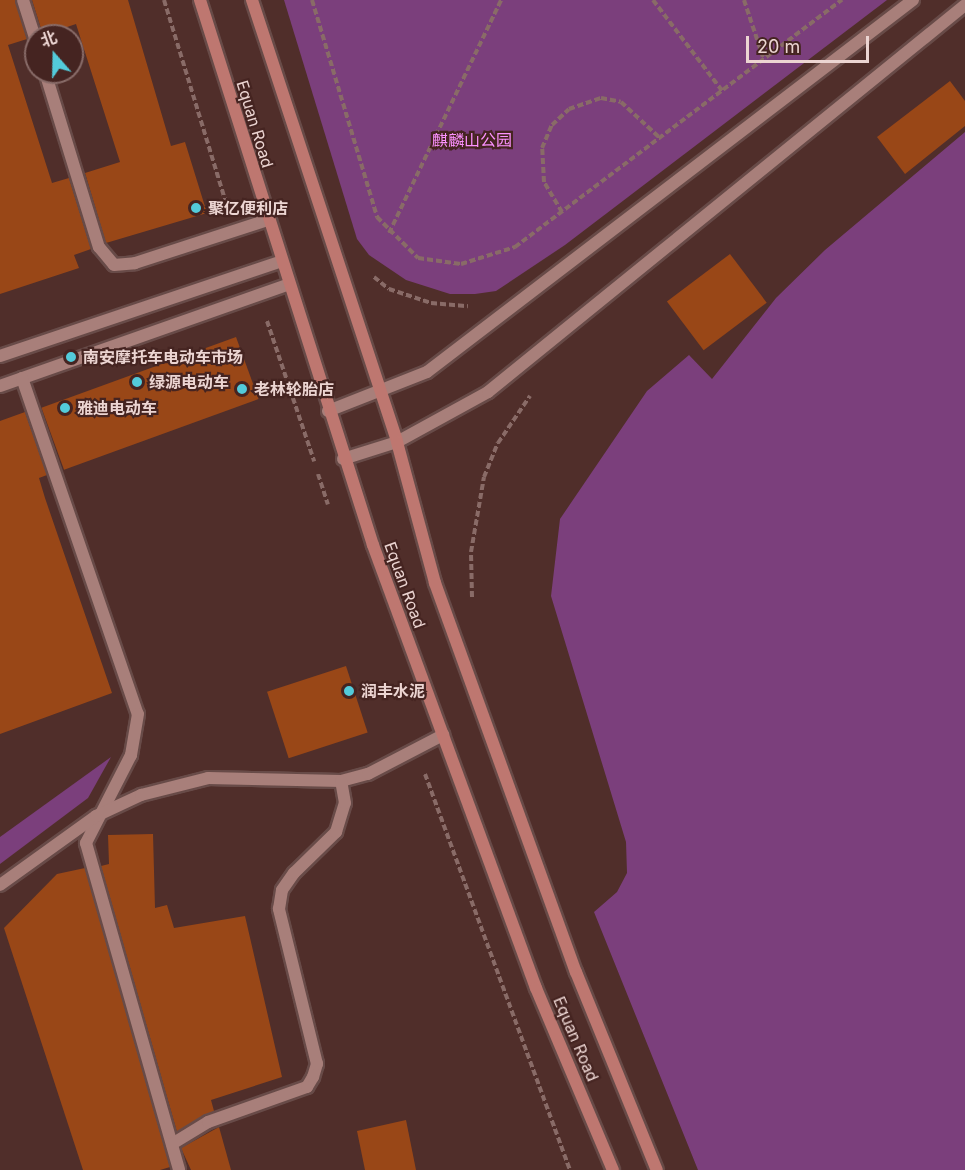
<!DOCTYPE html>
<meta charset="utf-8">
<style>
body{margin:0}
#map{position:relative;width:965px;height:1170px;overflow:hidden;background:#502e2a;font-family:Inter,"Noto Sans SC",sans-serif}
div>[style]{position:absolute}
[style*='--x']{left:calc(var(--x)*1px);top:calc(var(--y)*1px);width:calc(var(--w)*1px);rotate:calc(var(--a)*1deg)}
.green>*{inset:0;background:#7b3f7c}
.building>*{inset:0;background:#994717;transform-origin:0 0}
.path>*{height:4px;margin-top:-2px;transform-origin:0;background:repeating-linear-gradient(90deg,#896b67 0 6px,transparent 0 9px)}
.roads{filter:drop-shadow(2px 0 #684b48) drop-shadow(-2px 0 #684b48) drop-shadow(0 2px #684b48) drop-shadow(0 -2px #684b48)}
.service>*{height:12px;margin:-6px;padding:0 6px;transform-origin:6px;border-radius:6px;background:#a87f7a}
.minor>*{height:12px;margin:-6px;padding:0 6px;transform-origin:6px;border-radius:6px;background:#a87f7a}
.secondary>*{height:12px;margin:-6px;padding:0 6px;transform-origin:6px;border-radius:6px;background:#be7770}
.dots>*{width:16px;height:16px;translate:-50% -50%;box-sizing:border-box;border:3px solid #452421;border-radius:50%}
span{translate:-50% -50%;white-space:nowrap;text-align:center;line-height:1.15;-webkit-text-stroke:4.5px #452421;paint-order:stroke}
.street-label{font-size:16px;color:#ecd5d2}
.park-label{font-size:16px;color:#fc91fe}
.poi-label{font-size:16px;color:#ecd5d2;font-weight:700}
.left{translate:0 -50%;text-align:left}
.north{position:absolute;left:24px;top:24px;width:60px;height:60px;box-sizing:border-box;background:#452421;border:2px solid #886b68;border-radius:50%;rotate:340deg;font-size:16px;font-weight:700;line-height:24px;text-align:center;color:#ecd5d2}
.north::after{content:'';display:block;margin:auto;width:21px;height:27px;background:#53cbda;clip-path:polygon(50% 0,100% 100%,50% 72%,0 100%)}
.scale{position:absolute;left:746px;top:36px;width:123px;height:27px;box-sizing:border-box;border:3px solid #ecd5d2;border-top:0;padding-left:8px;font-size:18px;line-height:21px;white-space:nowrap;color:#ecd5d2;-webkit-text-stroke:4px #452421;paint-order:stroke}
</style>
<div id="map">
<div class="green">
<i style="clip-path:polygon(284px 0,887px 0,565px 245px,496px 291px,475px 294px,450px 294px,406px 280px,369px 255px,357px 239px)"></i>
<i style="clip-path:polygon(965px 132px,965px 1170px,698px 1170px,594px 912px,617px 892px,627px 873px,626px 842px,551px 596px,560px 519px,647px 391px,689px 355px,712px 379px,776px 298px,825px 250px)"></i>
<i style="clip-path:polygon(111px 757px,88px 798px,0 864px,0 837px)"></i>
</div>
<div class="building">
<i style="clip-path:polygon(0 0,15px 0,27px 39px,8px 45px,52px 183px,69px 178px,91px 249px,74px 255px,79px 268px,0 294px)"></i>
<i style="clip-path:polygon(32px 0,128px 0,171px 146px,185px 142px,207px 213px,106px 243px,85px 173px,120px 162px,76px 24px,43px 35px)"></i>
<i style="clip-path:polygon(950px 81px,965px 101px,965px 126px,905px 174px,877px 137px)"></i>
<i style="left:730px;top:254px;width:61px;height:79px;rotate:53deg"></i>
<i style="left:236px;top:337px;width:66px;height:207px;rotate:70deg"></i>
<i style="clip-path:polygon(25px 412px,47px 475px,39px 478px,45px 498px,112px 693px,0 734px,0 421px)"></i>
<i style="left:346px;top:666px;width:70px;height:83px;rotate:72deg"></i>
<i style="clip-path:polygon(153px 834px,155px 908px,167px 905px,174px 928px,245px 916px,282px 1077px,211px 1100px,214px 1111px,177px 1132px,101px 866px,109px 864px,108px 835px)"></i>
<i style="clip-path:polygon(85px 868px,170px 1167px,160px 1170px,83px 1170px,4px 928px,57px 874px)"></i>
<i style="clip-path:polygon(406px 1120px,416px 1170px,365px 1170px,357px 1131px)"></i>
<i style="clip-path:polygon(219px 1127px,231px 1170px,191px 1170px,181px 1148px)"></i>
</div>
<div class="path">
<i style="--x:164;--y:0;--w:215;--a:73"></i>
<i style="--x:312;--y:0;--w:227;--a:73.3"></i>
<i style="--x:377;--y:217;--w:58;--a:45"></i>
<i style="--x:418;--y:258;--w:43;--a:7.9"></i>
<i style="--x:461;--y:264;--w:57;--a:-17.5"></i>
<i style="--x:515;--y:247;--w:410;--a:-37.1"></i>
<i style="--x:653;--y:0;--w:116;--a:52.7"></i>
<i style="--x:744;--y:0;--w:63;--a:71.6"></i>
<i style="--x:562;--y:212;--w:35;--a:-121"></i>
<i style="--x:544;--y:182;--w:34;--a:-93"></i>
<i style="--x:542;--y:148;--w:25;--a:-67"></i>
<i style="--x:552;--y:125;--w:23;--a:-43"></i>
<i style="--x:569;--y:109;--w:34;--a:-19"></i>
<i style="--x:601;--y:98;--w:20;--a:11"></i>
<i style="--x:621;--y:102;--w:53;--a:42.7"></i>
<i style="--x:389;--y:233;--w:259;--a:-64.3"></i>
<i style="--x:374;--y:277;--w:19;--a:39"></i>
<i style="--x:389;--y:289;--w:44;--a:18.4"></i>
<i style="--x:431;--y:303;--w:37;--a:5"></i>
<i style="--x:267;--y:321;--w:148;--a:71.4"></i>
<i style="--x:318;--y:474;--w:32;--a:72"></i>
<i style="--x:472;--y:597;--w:45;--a:-91.3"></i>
<i style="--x:471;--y:552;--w:76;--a:-80.2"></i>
<i style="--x:484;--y:477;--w:37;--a:-68"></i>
<i style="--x:498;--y:443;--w:57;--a:-55.8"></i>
<i style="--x:425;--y:774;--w:422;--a:69.9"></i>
</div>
<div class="roads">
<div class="service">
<i style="--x:0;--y:356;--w:295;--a:-18.6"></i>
<i style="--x:0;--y:386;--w:306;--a:-19.4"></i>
</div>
<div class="minor">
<i style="--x:23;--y:0;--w:43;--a:72.4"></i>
<i style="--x:45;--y:72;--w:183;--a:72.9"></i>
<i style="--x:99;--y:247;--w:23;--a:50"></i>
<i style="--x:114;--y:265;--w:21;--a:-5"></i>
<i style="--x:135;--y:263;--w:139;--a:-18"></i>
<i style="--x:22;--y:378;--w:355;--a:71"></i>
<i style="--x:138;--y:714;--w:42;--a:99.7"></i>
<i style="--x:131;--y:755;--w:99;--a:117.1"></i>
<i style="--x:86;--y:843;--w:340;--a:74.1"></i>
<i style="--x:328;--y:411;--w:106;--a:-21.5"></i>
<i style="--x:427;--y:372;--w:612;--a:-37.43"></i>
<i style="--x:343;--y:459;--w:57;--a:-17.5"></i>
<i style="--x:397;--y:442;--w:104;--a:-28.8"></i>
<i style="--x:488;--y:392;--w:614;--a:-39.05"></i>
<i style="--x:0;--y:885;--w:118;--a:-35.7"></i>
<i style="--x:96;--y:816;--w:50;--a:-25"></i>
<i style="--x:141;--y:795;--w:69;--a:-14.2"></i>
<i style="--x:208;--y:778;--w:133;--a:1.3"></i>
<i style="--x:341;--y:781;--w:28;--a:-15"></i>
<i style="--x:368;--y:774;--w:85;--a:-27.5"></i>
<i style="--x:172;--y:1144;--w:42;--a:-31.4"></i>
<i style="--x:208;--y:1122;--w:105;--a:-19.5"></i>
<i style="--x:307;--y:1087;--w:12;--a:-59"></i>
<i style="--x:313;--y:1077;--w:14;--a:-73"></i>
<i style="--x:317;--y:1064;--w:160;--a:-103.8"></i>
<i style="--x:279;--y:909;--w:19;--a:-81"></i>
<i style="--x:282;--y:890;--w:21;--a:-55"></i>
<i style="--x:294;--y:873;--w:59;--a:-44.3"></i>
<i style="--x:336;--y:832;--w:30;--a:-73"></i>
<i style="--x:345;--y:803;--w:22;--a:-100"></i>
</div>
<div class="secondary">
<i style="--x:200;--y:0;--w:572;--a:72.39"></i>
<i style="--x:373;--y:545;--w:472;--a:69.8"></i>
<i style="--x:536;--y:988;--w:198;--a:67.1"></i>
<i style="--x:252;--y:0;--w:465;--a:71.8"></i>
<i style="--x:397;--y:442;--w:146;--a:74.9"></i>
<i style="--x:435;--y:583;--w:414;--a:70.1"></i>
<i style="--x:576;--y:972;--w:214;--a:67.8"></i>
</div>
</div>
<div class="dots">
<i style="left:196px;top:208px;background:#53cbda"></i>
<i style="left:71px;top:357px;background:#53cbda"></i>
<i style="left:137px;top:382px;background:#53cbda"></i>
<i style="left:242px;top:389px;background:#53cbda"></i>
<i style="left:65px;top:408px;background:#53cbda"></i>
<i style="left:349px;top:691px;background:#53cbda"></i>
</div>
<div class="street-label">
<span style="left:255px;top:124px;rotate:73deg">Equan Road</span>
<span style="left:405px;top:585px;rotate:70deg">Equan Road</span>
<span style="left:576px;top:1039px;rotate:67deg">Equan Road</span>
</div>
<div class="park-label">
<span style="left:472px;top:140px">麒麟山公园</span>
</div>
<div class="poi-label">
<span class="left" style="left:208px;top:208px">聚亿便利店</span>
<span class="left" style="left:83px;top:357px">南安摩托车电动车市场</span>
<span class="left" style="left:149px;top:382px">绿源电动车</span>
<span class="left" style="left:254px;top:389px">老林轮胎店</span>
<span class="left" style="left:77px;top:408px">雅迪电动车</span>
<span class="left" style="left:361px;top:691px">润丰水泥</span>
</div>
<div class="north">北</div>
<div class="scale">20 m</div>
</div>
